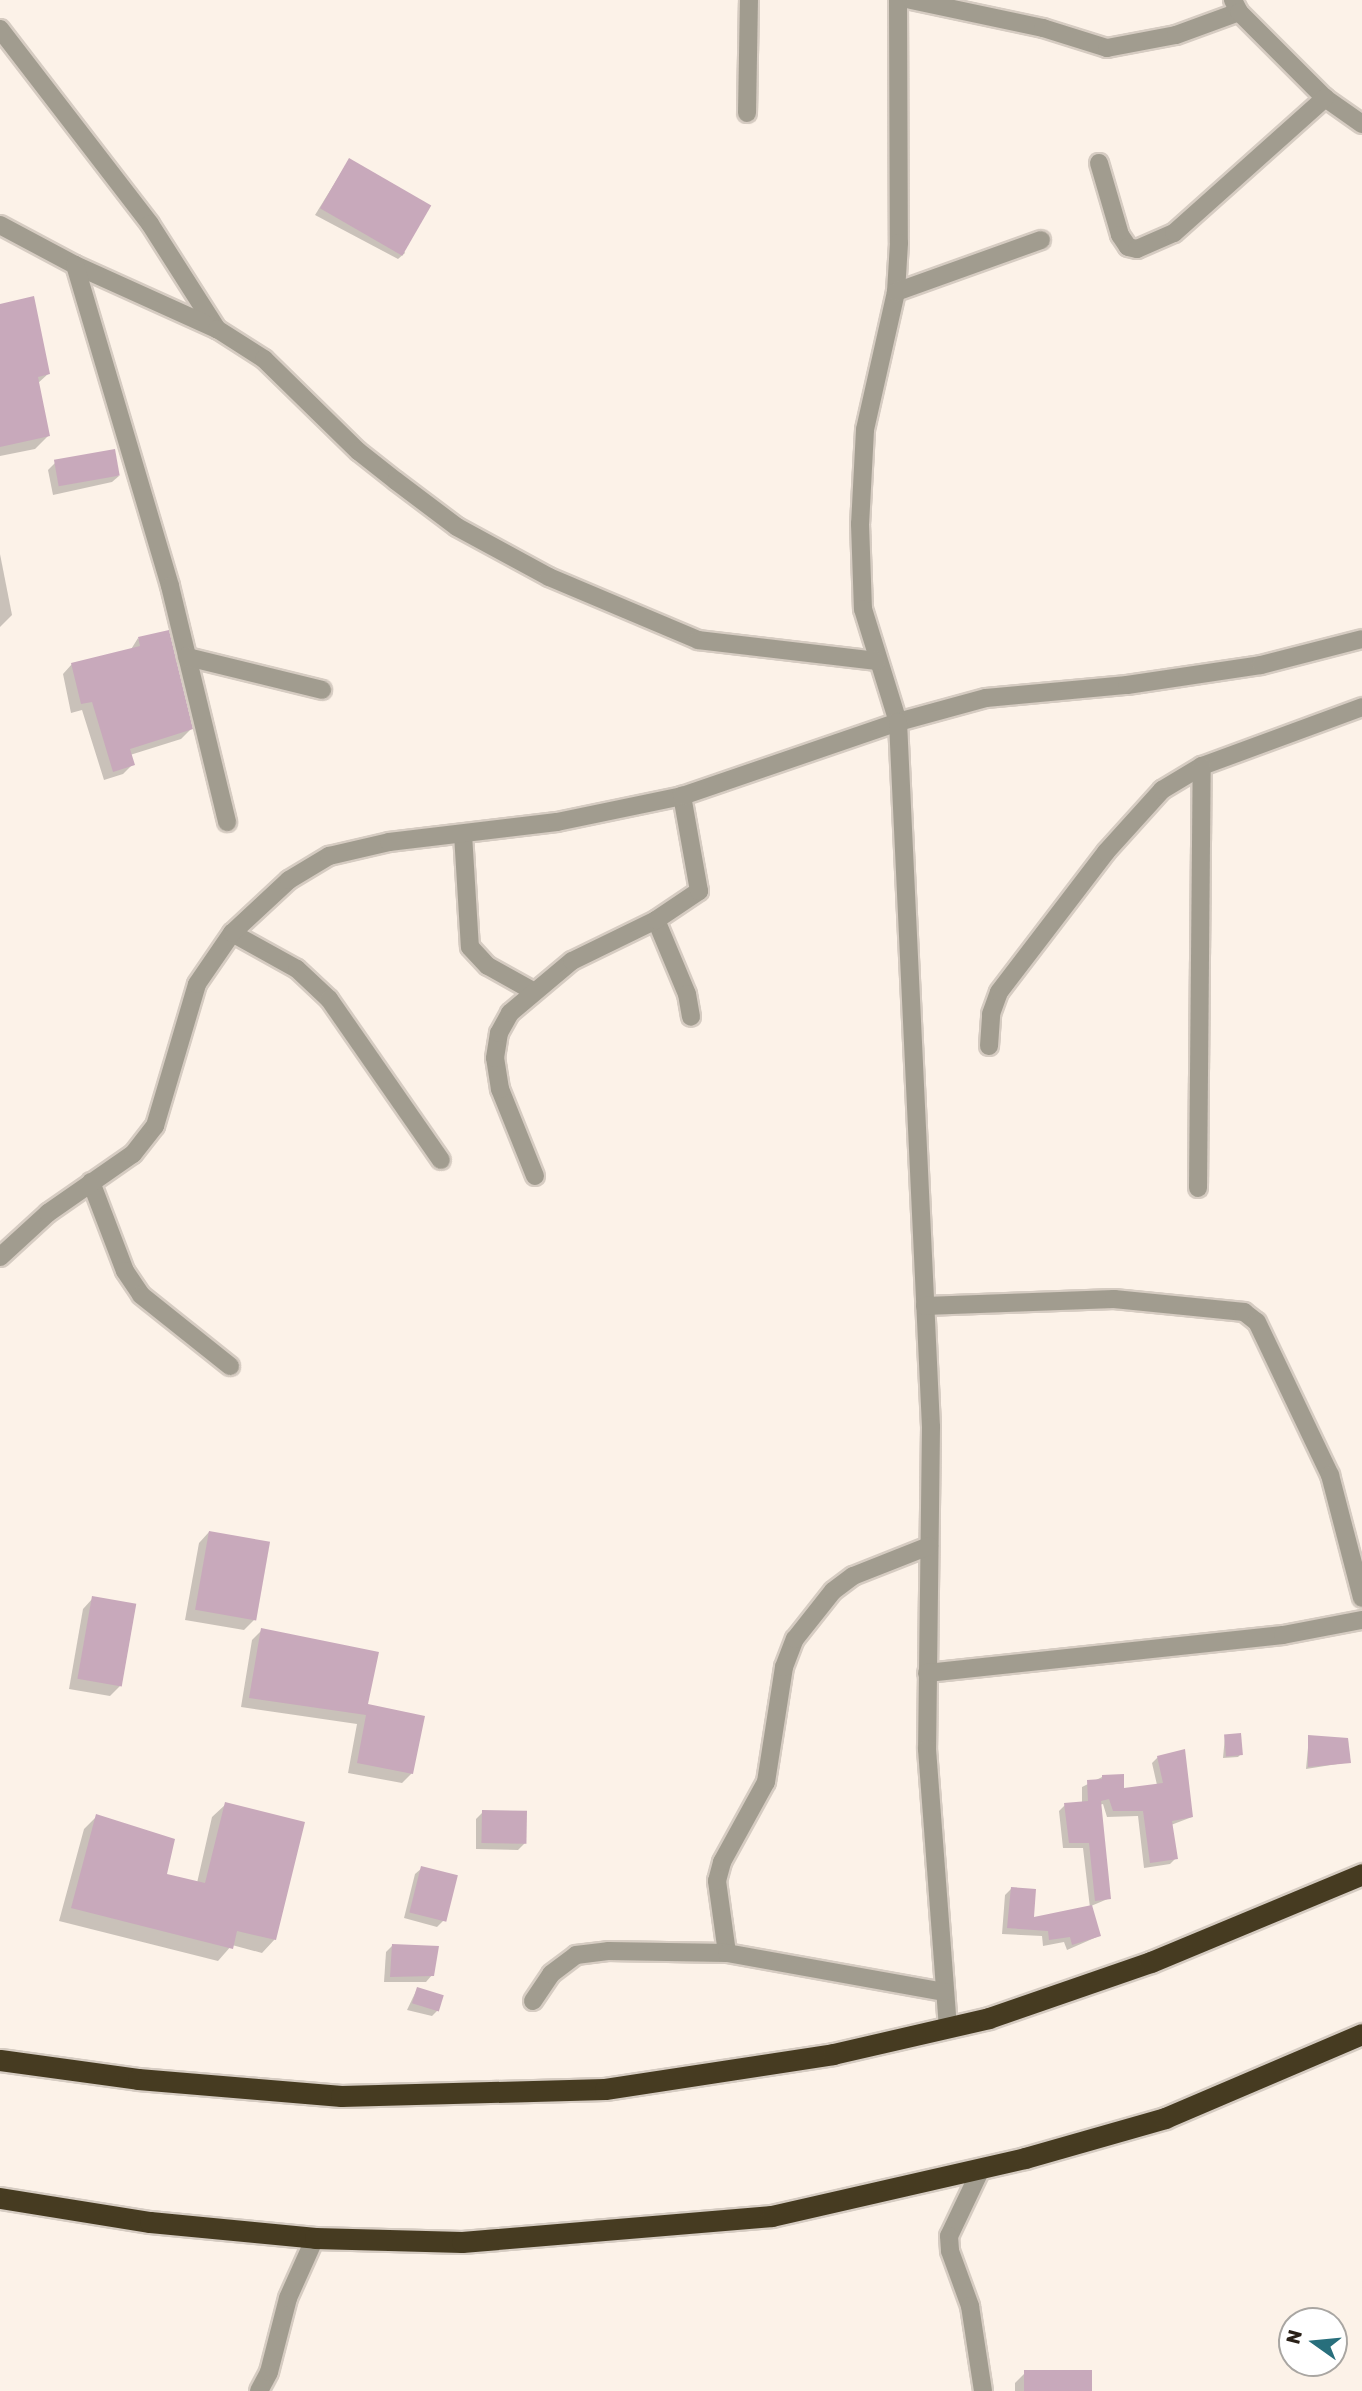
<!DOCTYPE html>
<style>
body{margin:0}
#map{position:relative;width:1362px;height:2391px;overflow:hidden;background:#fcf2e8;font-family:Rubik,sans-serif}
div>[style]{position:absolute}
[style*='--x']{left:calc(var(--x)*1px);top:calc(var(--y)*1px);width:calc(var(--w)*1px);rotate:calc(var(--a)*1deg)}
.shadow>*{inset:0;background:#0003}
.building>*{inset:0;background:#c8a9bb;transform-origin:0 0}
.roads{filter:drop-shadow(2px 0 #d6ccc2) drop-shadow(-2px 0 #d6ccc2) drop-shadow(0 2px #d6ccc2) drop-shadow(0 -2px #d6ccc2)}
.minor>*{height:18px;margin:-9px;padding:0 9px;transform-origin:9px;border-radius:9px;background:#a19c8f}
.highway>*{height:21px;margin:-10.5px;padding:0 10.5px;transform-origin:10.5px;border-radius:10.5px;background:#463b21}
span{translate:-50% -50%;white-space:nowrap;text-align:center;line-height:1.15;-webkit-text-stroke:7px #fff;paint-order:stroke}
.north{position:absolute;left:1278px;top:2307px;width:70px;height:70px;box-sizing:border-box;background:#fff;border:2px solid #a9a6a2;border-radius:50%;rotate:285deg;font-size:19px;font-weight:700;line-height:28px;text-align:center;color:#292017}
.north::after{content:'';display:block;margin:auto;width:24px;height:32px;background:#286f7c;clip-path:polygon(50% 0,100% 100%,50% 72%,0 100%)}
</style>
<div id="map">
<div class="shadow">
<i style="clip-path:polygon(349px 160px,405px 253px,398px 259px,315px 215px)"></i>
<i style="clip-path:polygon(0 305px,48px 374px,37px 384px,48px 436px,35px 449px,0 456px)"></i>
<i style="clip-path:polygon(55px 463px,119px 476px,112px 482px,53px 495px,48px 470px)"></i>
<i style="clip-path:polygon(0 554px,12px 615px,0 627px)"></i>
<i style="clip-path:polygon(138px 638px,191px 729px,181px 739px,130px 755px,133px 764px,123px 774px,104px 780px,82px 710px,71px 713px,63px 674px,72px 664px,130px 651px)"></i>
<i style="clip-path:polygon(209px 1532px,254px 1620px,244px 1630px,185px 1620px,199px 1543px)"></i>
<i style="clip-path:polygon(93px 1598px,120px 1686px,110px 1696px,69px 1689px,83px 1609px)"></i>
<i style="clip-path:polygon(262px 1630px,366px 1706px,412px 1773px,402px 1783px,348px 1773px,357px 1724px,241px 1707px,252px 1640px)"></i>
<i style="clip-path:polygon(1225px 1736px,1241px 1754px,1238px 1757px,1223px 1758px)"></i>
<i style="clip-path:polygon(1309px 1737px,1332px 1737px,1350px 1762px,1306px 1769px)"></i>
<i style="clip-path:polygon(1158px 1757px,1192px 1817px,1171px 1825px,1176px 1858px,1170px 1864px,1144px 1868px,1138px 1816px,1107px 1817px,1103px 1804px,1099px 1805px,1110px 1898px,1091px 1906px,1099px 1936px,1067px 1950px,1064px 1942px,1043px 1946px,1042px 1936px,1002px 1934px,1005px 1895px,1011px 1889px,1032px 1919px,1090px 1908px,1083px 1848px,1063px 1848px,1059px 1811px,1065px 1805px,1082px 1803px,1082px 1787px,1102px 1777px,1123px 1790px,1157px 1785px,1152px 1763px)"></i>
<i style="clip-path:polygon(226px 1804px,275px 1939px,262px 1953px,232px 1945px,218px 1961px,59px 1921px,84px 1829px,97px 1816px,165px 1875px,197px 1883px,212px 1817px)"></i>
<i style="clip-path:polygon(483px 1812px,525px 1843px,518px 1850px,476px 1849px,476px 1819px)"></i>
<i style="clip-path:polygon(422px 1868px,444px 1920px,437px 1927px,404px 1918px,415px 1874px)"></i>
<i style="clip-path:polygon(393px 1945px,432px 1975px,426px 1982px,384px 1982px,386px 1952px)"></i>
<i style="clip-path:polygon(417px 1989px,438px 2010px,432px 2016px,407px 2010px)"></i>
<i style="clip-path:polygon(1025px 2373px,1090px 2391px,1015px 2391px,1015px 2383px)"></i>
</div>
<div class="building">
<i style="left:349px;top:158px;width:95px;height:58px;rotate:30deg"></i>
<i style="clip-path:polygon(34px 296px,50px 374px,38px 377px,50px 436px,0 447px,0 304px)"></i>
<i style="left:115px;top:449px;width:27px;height:62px;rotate:80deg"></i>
<i style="clip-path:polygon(169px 630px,193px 729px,130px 749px,135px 765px,113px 772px,92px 702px,81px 704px,71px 663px,140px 646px,138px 637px)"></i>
<i style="left:209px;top:1531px;width:62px;height:80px;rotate:10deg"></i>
<i style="left:92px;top:1596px;width:45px;height:84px;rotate:10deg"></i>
<i style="clip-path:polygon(261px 1628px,379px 1652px,368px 1704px,425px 1716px,413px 1774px,357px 1763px,366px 1715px,249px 1698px)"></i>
<i style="left:1241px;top:1733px;width:22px;height:17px;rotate:85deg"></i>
<i style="clip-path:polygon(1308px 1735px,1348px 1738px,1351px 1763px,1308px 1767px)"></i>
<i style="clip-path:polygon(1185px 1749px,1193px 1817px,1172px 1821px,1178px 1859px,1150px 1863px,1143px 1811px,1113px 1811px,1109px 1799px,1101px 1801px,1111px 1899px,1095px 1901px,1089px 1843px,1069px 1843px,1064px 1803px,1088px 1801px,1087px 1780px,1102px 1779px,1102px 1775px,1124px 1774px,1124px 1788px,1163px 1783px,1157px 1756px)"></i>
<i style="clip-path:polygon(225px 1802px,305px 1822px,276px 1940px,237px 1931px,233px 1949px,71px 1908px,96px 1814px,175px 1839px,167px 1874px,205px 1883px)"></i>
<i style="left:482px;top:1810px;width:45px;height:33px;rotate:1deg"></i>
<i style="left:421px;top:1866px;width:38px;height:48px;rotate:14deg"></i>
<i style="clip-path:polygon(1011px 1887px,1036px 1889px,1034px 1917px,1092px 1905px,1101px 1936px,1072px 1945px,1070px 1937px,1049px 1940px,1048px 1931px,1007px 1928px)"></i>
<i style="clip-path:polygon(392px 1944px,439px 1946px,434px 1976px,390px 1977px)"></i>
<i style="left:417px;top:1987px;width:28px;height:17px;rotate:17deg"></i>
<i style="left:1092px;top:2370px;width:21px;height:68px;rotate:90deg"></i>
</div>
<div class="roads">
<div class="minor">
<i style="--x:898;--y:0;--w:243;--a:89.8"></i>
<i style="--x:899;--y:243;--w:49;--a:93.5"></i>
<i style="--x:896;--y:292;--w:141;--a:102.7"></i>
<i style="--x:865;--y:430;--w:94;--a:93"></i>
<i style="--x:860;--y:524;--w:85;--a:88"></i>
<i style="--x:863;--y:609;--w:118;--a:72.8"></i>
<i style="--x:898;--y:722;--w:91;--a:-15.3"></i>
<i style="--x:986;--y:698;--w:142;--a:-5.3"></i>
<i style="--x:1127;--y:685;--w:135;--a:-8.5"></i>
<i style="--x:1261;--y:665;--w:104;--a:-14.4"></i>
<i style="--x:911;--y:0;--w:135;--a:12"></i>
<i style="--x:1043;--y:28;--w:67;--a:17.4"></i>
<i style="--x:1107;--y:48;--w:70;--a:-10.7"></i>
<i style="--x:1176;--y:35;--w:67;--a:-20.1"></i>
<i style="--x:1233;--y:0;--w:13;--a:63"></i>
<i style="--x:1239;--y:12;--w:122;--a:45"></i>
<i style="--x:1325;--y:98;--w:45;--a:35.1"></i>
<i style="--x:0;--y:29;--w:246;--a:52.4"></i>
<i style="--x:150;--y:224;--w:125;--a:57.5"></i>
<i style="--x:747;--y:113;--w:113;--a:-89"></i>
<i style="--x:1099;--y:163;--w:75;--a:73.7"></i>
<i style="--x:1120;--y:235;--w:14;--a:56"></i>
<i style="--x:1128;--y:247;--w:9;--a:13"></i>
<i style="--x:1137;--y:249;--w:40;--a:-23.4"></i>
<i style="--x:1174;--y:233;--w:203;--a:-41.8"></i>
<i style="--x:0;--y:225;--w:85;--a:28.1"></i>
<i style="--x:75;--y:265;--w:156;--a:24.3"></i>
<i style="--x:217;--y:329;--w:56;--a:32.6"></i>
<i style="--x:264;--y:359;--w:132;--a:44.4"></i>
<i style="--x:358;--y:451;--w:48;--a:38.3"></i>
<i style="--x:396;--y:481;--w:76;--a:37"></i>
<i style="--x:457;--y:527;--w:105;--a:28.5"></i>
<i style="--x:549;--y:577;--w:162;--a:22.9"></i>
<i style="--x:698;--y:640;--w:180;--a:6.7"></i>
<i style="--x:75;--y:265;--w:335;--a:73.5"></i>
<i style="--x:170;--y:586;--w:243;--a:76.4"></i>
<i style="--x:896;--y:292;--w:154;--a:-19.7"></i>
<i style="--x:187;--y:657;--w:139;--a:13.7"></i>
<i style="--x:463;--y:834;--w:113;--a:86.5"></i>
<i style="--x:470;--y:947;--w:26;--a:47"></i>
<i style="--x:488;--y:966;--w:51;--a:29.1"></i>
<i style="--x:656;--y:920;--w:80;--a:67.3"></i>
<i style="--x:687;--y:994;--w:23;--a:80"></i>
<i style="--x:232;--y:933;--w:74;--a:29"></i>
<i style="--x:297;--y:969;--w:44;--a:43.2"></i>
<i style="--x:329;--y:999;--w:196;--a:55.2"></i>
<i style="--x:989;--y:1046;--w:32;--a:-86"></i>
<i style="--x:991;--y:1014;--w:23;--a:-70"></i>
<i style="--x:999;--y:992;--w:176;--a:-52.6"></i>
<i style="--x:1106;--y:852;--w:84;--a:-47.9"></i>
<i style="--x:1162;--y:790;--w:47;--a:-31"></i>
<i style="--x:1202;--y:766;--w:171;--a:-20.2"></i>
<i style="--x:535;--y:1176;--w:94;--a:-111.9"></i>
<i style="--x:500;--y:1089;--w:31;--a:-99"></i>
<i style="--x:495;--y:1058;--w:25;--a:-81"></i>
<i style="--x:499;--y:1033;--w:23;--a:-61"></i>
<i style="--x:510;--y:1013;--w:81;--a:-40"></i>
<i style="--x:572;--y:961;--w:93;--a:-26"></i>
<i style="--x:656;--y:920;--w:52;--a:-34"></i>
<i style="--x:699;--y:891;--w:97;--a:-100.1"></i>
<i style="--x:91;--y:1182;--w:95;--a:69.1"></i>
<i style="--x:125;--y:1271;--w:29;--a:56"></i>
<i style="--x:141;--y:1295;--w:114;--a:38.6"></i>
<i style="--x:1198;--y:1188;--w:422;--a:-89.5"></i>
<i style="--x:0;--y:1257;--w:65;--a:-42.5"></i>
<i style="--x:48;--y:1213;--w:103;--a:-34.8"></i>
<i style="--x:133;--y:1154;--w:36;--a:-52"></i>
<i style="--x:155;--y:1126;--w:148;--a:-73.5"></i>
<i style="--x:197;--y:984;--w:62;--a:-55.5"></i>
<i style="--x:232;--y:933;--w:78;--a:-42.9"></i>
<i style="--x:289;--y:880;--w:47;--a:-31"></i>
<i style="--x:329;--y:856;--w:62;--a:-13.1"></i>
<i style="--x:389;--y:842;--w:169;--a:-6.8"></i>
<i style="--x:557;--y:822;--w:128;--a:-11.7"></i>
<i style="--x:682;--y:796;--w:228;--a:-18.9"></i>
<i style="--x:898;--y:722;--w:706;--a:87.32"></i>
<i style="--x:931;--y:1427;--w:322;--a:90.7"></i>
<i style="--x:927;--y:1749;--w:279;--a:85.7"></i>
<i style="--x:925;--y:1306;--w:189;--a:-2.1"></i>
<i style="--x:1114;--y:1299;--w:131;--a:5.7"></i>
<i style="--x:1244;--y:1312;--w:16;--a:38"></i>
<i style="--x:1257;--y:1322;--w:170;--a:64.5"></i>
<i style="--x:1330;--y:1475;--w:127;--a:75.4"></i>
<i style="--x:927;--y:1673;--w:358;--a:-6.1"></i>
<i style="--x:1283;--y:1635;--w:80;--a:-10.8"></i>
<i style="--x:727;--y:1953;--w:73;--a:-97.9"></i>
<i style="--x:717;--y:1881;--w:20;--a:-75"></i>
<i style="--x:722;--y:1862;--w:91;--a:-61.2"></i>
<i style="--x:766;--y:1782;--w:116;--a:-81.1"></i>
<i style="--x:784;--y:1667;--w:30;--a:-69"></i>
<i style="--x:795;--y:1639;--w:61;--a:-51.6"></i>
<i style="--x:833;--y:1591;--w:25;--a:-37"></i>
<i style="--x:853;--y:1576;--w:82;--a:-21.5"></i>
<i style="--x:533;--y:2001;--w:32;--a:-56"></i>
<i style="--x:551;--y:1974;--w:31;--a:-37"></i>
<i style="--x:576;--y:1955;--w:32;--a:-7"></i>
<i style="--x:608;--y:1951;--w:119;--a:1"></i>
<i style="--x:727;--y:1953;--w:220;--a:10.2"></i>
<i style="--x:981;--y:2169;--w:74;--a:115.5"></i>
<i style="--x:949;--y:2236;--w:15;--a:86"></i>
<i style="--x:950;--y:2251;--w:59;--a:70"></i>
<i style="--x:970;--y:2306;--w:86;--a:81.3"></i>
<i style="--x:259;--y:2391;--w:21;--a:-62"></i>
<i style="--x:269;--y:2372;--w:76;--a:-75.6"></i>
<i style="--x:288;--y:2298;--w:66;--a:-65.8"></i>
</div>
<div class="highway">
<i style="--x:0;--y:2060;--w:139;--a:7.8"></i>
<i style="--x:138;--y:2079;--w:204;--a:4.8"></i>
<i style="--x:341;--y:2096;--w:264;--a:-1.5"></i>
<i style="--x:605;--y:2089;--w:231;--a:-8.7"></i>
<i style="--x:833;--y:2054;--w:160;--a:-13"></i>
<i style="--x:989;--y:2018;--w:171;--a:-19.1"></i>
<i style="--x:1151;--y:1962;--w:229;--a:-22.6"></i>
<i style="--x:0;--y:2198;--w:152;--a:9.1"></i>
<i style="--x:150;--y:2222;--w:166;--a:5.5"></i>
<i style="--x:315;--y:2238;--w:147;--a:1.6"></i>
<i style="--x:462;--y:2242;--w:311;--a:-4.8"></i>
<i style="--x:772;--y:2216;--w:260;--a:-12.9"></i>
<i style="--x:1025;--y:2158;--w:146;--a:-15.9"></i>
<i style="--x:1165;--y:2118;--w:214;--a:-23.1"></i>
</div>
</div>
<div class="north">N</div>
</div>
